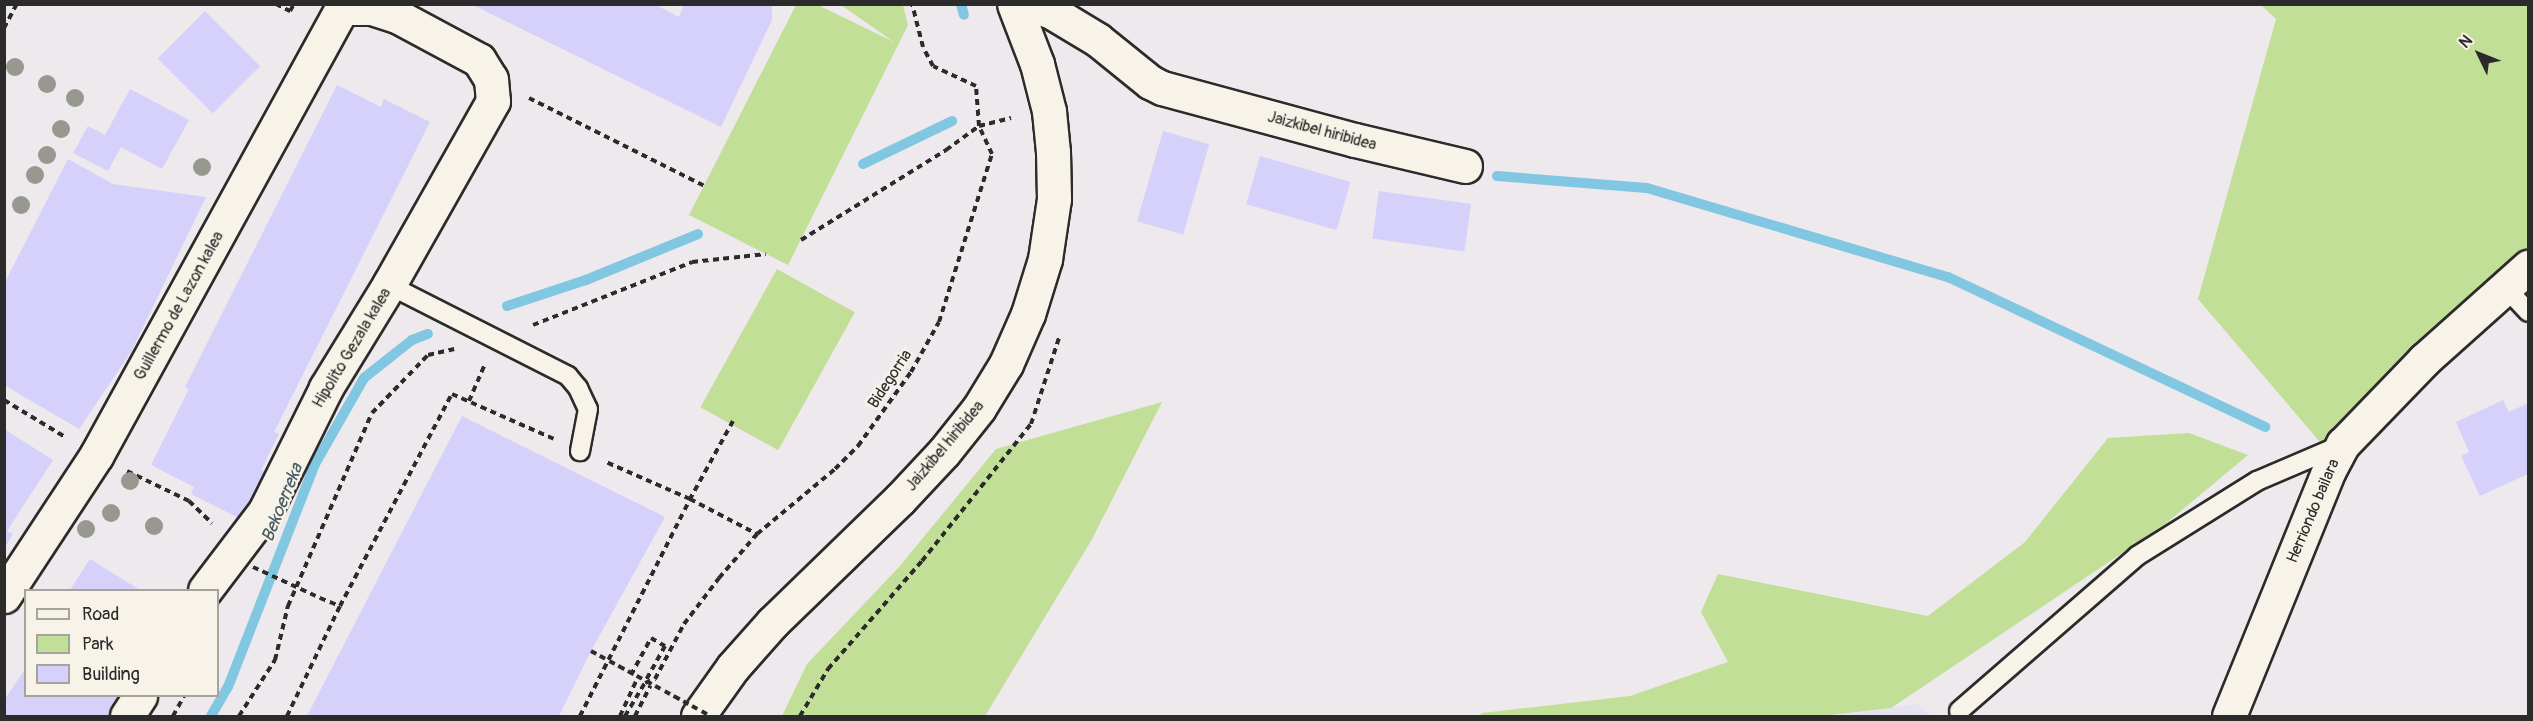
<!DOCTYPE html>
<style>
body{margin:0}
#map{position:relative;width:2533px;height:721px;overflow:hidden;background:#ede9ed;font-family:Pangolin,sans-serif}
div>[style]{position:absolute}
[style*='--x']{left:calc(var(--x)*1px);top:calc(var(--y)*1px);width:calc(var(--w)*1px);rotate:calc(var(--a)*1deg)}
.built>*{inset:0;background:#e6e2f1}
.green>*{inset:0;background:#c2df97;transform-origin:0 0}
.stream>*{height:10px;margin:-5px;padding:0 5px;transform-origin:5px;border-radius:5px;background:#81c7e2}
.building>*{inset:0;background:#d5d1fa;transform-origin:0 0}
.path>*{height:4px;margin-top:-2px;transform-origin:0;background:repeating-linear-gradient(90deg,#2b2b2b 0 6px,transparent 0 10.5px)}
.roads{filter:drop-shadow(2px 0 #2b2b2b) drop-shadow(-2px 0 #2b2b2b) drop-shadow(0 2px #2b2b2b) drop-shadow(0 -2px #2b2b2b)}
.lane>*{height:18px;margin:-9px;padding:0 9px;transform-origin:9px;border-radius:9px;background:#f7f3e8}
.street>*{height:33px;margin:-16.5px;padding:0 16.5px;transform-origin:16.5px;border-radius:16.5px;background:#f7f3e8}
.secondary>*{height:33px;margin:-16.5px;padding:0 16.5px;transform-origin:16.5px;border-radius:16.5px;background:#f7f3e8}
.path-bridge>*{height:4px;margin-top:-2px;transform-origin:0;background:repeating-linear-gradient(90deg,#2b2b2b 0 6px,transparent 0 10.5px)}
.trees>*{width:18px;height:18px;margin:-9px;border-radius:50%;background:#979991}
span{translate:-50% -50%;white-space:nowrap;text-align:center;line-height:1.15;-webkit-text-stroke:5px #f7f3e8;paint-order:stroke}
.street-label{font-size:16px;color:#2b2b2b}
.water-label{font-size:18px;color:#455a62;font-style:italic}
.frame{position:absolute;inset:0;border:6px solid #2b2b2b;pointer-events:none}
.legend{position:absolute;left:24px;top:589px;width:195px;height:108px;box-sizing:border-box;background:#f7f3e8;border:2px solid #a5a39c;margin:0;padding:8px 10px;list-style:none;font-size:18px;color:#2b2b2b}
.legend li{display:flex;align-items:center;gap:12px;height:30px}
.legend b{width:30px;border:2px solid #a5a39c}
.north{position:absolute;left:2449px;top:24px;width:60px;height:60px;-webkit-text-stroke:4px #f7f3e8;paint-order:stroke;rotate:313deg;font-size:16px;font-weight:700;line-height:24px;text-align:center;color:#2b2b2b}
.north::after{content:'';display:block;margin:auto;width:21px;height:27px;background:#2b2b2b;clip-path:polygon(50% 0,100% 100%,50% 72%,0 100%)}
</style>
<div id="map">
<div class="built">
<i style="clip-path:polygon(1918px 704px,1931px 716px,1833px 716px)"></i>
</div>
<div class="green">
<i style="clip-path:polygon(796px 5px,818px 5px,894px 42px,841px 5px,903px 5px,908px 25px,788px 265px,689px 215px)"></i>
<i style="clip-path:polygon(2261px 5px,2528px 5px,2528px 265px,2325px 448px,2198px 299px,2276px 19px)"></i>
<i style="left:777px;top:269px;width:89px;height:158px;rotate:29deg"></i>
<i style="clip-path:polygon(1162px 402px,1091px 541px,985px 716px,782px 716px,807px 664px,899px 567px,996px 449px)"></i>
<i style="clip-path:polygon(2189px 433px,2248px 455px,2164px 525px,1891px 708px,1822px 716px,1479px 716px,1482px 713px,1630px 696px,1728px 662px,1701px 612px,1718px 574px,1928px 616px,2025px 542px,2108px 438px)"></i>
</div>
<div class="stream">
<i style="--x:961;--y:4;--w:11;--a:75"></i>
<i style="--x:863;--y:164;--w:99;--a:-25.8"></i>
<i style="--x:1497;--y:176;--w:150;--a:4.6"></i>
<i style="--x:1647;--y:188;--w:314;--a:16.5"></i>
<i style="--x:1948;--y:277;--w:351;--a:25.3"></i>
<i style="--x:507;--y:306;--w:83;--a:-18.2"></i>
<i style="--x:586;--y:280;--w:121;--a:-22.3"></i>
<i style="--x:211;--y:716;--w:34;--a:-60"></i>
<i style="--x:228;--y:687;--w:239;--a:-68.7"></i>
<i style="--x:315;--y:464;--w:99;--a:-60.3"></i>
<i style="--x:364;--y:378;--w:61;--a:-38.4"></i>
<i style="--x:412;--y:340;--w:17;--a:-21"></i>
</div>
<div class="building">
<i style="clip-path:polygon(471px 4px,654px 4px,679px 17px,684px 4px,772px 4px,772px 20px,721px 127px)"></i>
<i style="left:205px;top:11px;width:78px;height:67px;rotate:45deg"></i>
<i style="clip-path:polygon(337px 85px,381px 107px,384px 99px,430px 122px,274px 432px,279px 434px,261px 470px,267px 472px,243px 520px,191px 494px,194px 487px,151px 465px,189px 389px,185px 387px)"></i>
<i style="clip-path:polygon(130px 89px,189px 120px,162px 169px,121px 147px,108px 171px,73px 153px,88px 126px,105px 135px)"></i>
<i style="left:1163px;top:131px;width:48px;height:94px;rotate:16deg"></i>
<i style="left:1260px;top:156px;width:94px;height:50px;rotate:16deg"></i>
<i style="clip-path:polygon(68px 159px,113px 184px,206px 197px,131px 352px,79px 429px,4px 385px,4px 284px)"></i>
<i style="left:1379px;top:191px;width:93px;height:48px;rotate:8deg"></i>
<i style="clip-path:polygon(2503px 400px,2509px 412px,2528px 403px,2528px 474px,2480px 496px,2461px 456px,2469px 452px,2456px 422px)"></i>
<i style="clip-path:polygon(462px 416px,665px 517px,591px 651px,559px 716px,307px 716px)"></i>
<i style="clip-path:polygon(4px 429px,53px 460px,7px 531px,13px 534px,4px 549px)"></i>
<i style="clip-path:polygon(90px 559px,140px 590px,70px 590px)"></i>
<i style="clip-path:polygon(26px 668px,26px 696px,127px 696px,113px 716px,4px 716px,7px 706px,4px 700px)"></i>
</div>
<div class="path">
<i style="--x:276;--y:4;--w:16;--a:27"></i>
<i style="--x:290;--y:11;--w:8;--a:-60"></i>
<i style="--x:4;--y:28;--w:27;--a:-62"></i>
<i style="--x:529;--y:98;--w:197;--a:26.6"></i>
<i style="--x:801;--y:240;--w:171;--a:-31.8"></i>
<i style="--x:946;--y:150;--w:41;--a:-36"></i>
<i style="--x:979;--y:126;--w:33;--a:-14"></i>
<i style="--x:533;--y:325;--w:171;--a:-21.6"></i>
<i style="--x:692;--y:262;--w:74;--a:-6.2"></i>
<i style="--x:4;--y:400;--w:71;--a:31.2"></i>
<i style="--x:469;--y:401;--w:40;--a:-66.6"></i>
<i style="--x:733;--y:421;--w:89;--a:118.9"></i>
<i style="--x:690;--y:499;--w:76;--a:27.6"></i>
<i style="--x:127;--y:471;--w:69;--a:25.8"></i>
<i style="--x:189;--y:501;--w:32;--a:44"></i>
<i style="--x:320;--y:598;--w:22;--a:22"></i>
<i style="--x:631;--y:675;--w:42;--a:-61.6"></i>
<i style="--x:651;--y:638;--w:16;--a:30"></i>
<i style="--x:665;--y:646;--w:41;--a:119.1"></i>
<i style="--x:173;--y:716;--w:23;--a:-61"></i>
<i style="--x:239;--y:716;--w:67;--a:-57.3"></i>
<i style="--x:275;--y:660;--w:56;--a:-76.5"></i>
<i style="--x:288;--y:606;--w:210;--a:-66.5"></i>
<i style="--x:372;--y:413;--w:81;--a:-46"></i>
<i style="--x:428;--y:355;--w:27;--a:-13"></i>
<i style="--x:287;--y:716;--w:122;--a:-64.3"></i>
<i style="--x:340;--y:606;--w:240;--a:-62.2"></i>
<i style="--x:452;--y:394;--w:111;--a:23.8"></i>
<i style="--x:580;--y:716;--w:243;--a:-63.1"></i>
<i style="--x:690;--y:499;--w:94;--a:-156.2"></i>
<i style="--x:620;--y:716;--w:41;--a:-65.3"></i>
<i style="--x:625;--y:716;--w:39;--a:-59"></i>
<i style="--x:645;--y:683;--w:11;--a:-22"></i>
<i style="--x:655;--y:679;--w:62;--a:-62.2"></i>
<i style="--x:684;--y:624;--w:58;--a:-52.7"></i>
<i style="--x:719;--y:578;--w:58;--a:-49.2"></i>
<i style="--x:757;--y:534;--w:102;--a:-39.8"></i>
<i style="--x:835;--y:469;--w:33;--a:-45"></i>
<i style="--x:858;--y:446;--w:91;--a:-54.4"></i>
<i style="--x:911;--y:372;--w:57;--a:-60.8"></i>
<i style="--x:939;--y:322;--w:176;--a:-72.5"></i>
<i style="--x:992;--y:154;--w:31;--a:-115"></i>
<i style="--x:979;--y:126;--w:40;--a:-94.3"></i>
<i style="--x:976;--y:86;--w:47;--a:-155.1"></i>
<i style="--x:933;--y:66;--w:21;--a:-118"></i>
<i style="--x:923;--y:47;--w:44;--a:-104.3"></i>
<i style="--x:635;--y:716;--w:34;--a:-63"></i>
<i style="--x:800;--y:716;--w:55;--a:-59.2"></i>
<i style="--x:828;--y:669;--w:143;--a:-49"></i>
<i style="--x:922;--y:561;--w:175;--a:-51.5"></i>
<i style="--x:1031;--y:424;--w:94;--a:-72"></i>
</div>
<div class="roads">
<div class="lane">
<i style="--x:389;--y:285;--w:201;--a:26.9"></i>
<i style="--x:568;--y:376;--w:16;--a:50"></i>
<i style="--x:578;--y:388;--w:23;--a:65"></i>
<i style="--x:588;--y:409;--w:43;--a:100.8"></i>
<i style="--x:2505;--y:287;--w:34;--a:47"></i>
<i style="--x:1959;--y:711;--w:236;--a:-41"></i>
<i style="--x:2137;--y:556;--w:142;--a:-32"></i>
<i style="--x:2257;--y:481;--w:91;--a:-23.2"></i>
</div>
<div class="street">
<i style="--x:1025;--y:4;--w:26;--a:16"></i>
<i style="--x:1050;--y:11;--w:56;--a:31.1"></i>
<i style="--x:1098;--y:40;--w:67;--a:38.9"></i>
<i style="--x:1150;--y:82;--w:13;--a:27"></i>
<i style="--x:1162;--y:88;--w:200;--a:15.1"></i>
<i style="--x:1355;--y:140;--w:113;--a:13.3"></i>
<i style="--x:4;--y:596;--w:168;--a:-56.7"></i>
<i style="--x:96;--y:456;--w:511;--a:-61.23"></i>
<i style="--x:342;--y:8;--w:30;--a:0"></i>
<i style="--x:372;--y:8;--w:26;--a:18"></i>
<i style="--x:397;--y:16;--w:93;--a:28.2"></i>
<i style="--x:479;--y:60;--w:22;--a:58"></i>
<i style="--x:491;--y:79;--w:22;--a:85"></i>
<i style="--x:493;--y:101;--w:211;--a:119.5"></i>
<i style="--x:389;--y:285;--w:121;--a:121.5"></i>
<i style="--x:326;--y:388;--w:137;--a:116.4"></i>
<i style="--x:265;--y:511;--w:99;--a:127.2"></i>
<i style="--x:127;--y:716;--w:24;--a:-57"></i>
<i style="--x:2229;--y:716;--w:266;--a:-67.9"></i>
<i style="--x:2329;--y:470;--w:30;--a:-62"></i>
<i style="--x:2343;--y:444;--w:117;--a:-46"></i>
<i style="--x:2424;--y:360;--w:140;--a:-41.8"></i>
</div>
<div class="secondary">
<i style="--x:698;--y:716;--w:60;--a:-54.5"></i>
<i style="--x:733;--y:667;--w:59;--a:-48.4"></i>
<i style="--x:772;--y:623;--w:178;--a:-44.1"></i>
<i style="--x:900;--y:499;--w:64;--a:-46.9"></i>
<i style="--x:944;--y:452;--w:56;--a:-51.5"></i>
<i style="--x:979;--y:408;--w:52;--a:-58.5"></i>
<i style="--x:1006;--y:364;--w:55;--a:-66.3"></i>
<i style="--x:1028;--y:314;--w:58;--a:-72.8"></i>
<i style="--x:1045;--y:259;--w:61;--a:-81.5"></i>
<i style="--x:1054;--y:199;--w:47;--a:-91.2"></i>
<i style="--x:1053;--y:152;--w:41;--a:-95.6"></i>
<i style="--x:1049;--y:111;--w:49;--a:-104.3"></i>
<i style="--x:1037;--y:64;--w:64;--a:-111"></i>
</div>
</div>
<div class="path-bridge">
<i style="--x:253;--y:567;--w:74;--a:24.8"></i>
<i style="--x:591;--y:651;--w:136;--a:28.6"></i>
</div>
<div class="trees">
<i style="left:15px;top:67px"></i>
<i style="left:47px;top:84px"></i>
<i style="left:75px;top:98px"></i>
<i style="left:61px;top:129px"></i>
<i style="left:47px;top:155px"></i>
<i style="left:202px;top:167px"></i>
<i style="left:35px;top:175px"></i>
<i style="left:21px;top:205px"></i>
<i style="left:130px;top:481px"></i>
<i style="left:111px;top:513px"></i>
<i style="left:154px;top:526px"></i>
<i style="left:86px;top:529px"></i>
</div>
<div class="street-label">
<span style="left:1322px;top:131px;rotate:15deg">Jaizkibel hiribidea</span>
<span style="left:179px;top:306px;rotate:-61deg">Guillermo de Lazon kalea</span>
<span style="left:352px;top:348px;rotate:-59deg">Hipolito Gezala kalea</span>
<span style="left:890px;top:379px;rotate:-57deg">Bidegorria</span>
<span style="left:945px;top:446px;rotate:-50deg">Jaizkibel hiribidea</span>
<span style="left:2313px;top:511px;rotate:-67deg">Herriondo bailara</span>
</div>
<div class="water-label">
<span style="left:283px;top:503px;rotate:-68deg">Bekoerreka</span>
</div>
<div class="frame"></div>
<ul class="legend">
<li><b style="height:8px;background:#f7f3e8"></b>Road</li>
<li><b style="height:16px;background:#c2df97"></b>Park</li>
<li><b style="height:16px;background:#d5d1fa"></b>Building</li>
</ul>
<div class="north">N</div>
</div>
